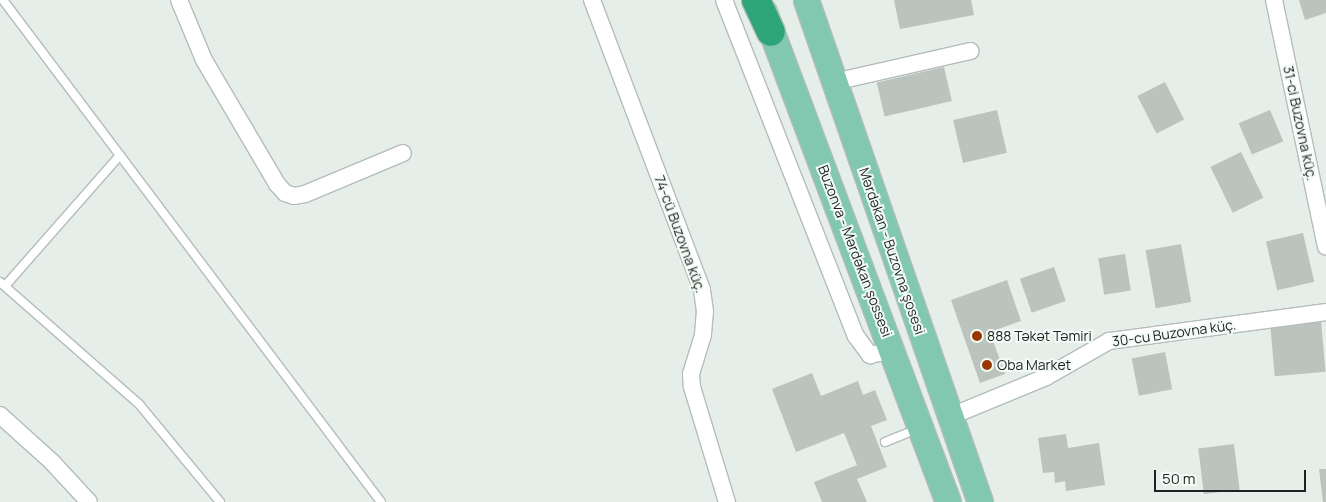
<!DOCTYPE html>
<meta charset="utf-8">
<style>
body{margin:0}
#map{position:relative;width:1326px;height:502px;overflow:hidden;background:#e5eee9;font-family:Manrope,sans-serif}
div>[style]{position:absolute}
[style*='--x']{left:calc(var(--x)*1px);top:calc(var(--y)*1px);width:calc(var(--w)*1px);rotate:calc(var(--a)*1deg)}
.building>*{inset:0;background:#bac3be;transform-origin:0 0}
.roads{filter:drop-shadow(1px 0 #b4bdb9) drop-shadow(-1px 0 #b4bdb9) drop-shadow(0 1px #b4bdb9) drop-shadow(0 -1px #b4bdb9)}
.service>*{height:8px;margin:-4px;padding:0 4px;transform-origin:4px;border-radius:4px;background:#fff}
.minor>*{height:16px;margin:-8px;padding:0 8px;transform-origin:8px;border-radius:8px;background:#fff}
.primary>*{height:25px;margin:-12.5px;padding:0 12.5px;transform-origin:12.5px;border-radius:12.5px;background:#82c8b0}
.motorway>*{height:28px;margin:-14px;padding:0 14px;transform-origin:14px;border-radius:14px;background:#2ea47b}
.dots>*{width:14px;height:14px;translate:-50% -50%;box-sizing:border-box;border:2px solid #f2fbf6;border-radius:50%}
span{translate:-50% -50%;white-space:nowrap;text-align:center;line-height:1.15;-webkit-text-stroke:4px #f2fbf6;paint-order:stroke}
.street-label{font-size:14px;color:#1f2220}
.poi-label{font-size:14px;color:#1f2220}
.left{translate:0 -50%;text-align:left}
.scale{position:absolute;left:1154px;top:470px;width:152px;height:22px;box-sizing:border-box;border:2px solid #1f2220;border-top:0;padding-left:6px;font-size:15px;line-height:18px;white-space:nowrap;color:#1f2220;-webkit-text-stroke:4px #f2fbf6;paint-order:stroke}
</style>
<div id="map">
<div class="building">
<i style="clip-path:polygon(894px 0,971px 0,974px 15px,900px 29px)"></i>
<i style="clip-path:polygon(1299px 0,1326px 0,1326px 13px,1305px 20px)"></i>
<i style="left:944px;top:67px;width:35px;height:69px;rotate:77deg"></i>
<i style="left:1165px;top:82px;width:42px;height:31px;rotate:63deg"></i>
<i style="left:997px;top:110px;width:44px;height:45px;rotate:77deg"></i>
<i style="left:1270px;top:110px;width:34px;height:34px;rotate:67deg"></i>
<i style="left:1241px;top:152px;width:51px;height:34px;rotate:64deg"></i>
<i style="left:1303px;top:233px;width:50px;height:38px;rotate:77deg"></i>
<i style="left:1181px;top:244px;width:59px;height:36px;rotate:80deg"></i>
<i style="left:1125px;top:254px;width:37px;height:27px;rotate:81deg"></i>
<i style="left:1054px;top:267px;width:36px;height:36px;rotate:71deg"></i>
<i style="clip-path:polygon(1007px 280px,1021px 321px,990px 332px,1005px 374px,980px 383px,951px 300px)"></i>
<i style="left:1321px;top:320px;width:52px;height:51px;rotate:85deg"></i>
<i style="left:1165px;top:352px;width:38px;height:34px;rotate:79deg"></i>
<i style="clip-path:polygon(812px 373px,821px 396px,858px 381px,863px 395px,875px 390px,887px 420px,871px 426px,887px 467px,857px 479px,867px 502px,822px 502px,814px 482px,857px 465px,844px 433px,796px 452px,772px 389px)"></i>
<i style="clip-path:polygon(1066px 434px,1068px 448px,1099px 443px,1105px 485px,1066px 491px,1065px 481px,1055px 483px,1054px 472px,1043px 473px,1038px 438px)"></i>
<i style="left:1234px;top:444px;width:46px;height:36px;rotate:83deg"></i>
<i style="clip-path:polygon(1319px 469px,1326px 469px,1326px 502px,1323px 502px)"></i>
</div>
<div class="roads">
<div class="service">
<i style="--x:3;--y:0;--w:628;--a:53.02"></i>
<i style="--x:0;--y:282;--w:185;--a:41.3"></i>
<i style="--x:139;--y:404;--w:127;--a:50.4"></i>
<i style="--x:5;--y:286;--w:174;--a:-48.7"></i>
<i style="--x:885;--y:442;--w:35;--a:-22"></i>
</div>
<div class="minor">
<i style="--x:179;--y:0;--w:65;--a:67.4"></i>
<i style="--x:204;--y:60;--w:144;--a:59.5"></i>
<i style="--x:277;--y:184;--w:12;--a:48"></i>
<i style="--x:285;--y:193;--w:9;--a:18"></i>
<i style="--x:294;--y:196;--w:11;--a:-10"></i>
<i style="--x:305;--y:194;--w:106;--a:-22.7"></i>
<i style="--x:592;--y:0;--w:310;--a:69.2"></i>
<i style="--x:702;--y:290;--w:21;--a:82"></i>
<i style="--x:705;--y:311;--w:24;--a:95"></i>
<i style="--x:703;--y:335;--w:41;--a:107.1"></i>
<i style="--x:691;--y:374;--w:13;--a:86"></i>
<i style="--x:692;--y:387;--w:120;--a:73.1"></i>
<i style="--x:724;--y:0;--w:361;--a:68.6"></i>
<i style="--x:856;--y:336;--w:24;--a:54"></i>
<i style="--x:870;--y:355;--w:24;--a:-12"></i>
<i style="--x:1274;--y:0;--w:252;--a:78.1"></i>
<i style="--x:834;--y:82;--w:140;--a:-12.8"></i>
<i style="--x:0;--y:415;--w:70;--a:42.1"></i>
<i style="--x:52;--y:462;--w:54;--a:47.2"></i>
<i style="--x:949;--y:417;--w:105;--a:-22.4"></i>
<i style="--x:1046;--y:377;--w:73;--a:-29.7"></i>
<i style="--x:1109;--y:341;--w:219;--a:-7.6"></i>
</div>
<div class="primary">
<i style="--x:806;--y:0;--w:531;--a:70.88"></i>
<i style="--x:764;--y:12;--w:523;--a:69.42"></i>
</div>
<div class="motorway">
<i style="--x:756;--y:0;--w:35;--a:65"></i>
</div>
</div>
<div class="dots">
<i style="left:977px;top:336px;background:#9a3700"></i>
<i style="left:987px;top:365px;background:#9a3700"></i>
</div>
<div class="street-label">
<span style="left:1300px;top:123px;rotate:78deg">31-ci Buzovna küç.</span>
<span style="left:680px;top:234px;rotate:70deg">74-cü Buzovna küç.</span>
<span style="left:855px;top:251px;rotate:69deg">Buzonva - Mərdəkan şossesi</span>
<span style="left:892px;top:251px;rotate:71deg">Mərdəkan - Buzovna şosesi</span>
<span style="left:1174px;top:333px;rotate:-8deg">30-cu Buzovna küç.</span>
</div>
<div class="poi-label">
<span class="left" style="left:987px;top:336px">888 Təkət Təmiri</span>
<span class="left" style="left:997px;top:365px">Oba Market</span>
</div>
<div class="scale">50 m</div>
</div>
